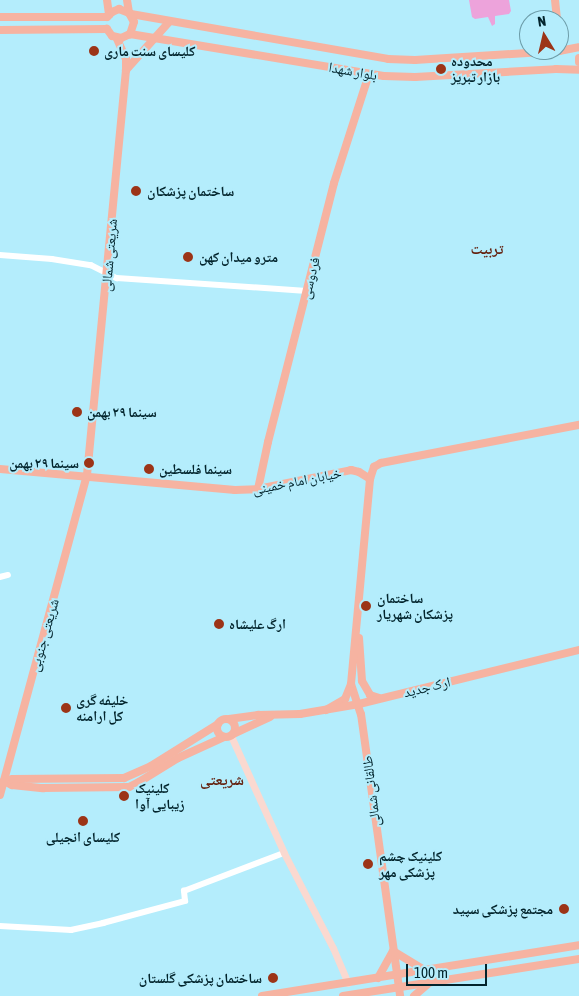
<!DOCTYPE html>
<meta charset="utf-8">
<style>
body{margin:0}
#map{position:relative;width:579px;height:996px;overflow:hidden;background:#b4edfc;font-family:"Asap Condensed","Noto Naskh Arabic",sans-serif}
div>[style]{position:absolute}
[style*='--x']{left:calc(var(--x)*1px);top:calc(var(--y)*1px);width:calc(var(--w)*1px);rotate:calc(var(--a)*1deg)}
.green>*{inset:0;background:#eda3db}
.tertiary>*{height:5.5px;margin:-2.75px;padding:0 2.75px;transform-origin:2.75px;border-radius:2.75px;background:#fff}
.secondary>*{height:7px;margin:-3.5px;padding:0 3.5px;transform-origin:3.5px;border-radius:3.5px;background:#fad9d0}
.primary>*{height:8px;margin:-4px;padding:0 4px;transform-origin:4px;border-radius:4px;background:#f6b3a1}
.primary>.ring{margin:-4px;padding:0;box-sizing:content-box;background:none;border:8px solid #f6b3a1;border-radius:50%}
.dots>*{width:14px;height:14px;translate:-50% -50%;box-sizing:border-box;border:2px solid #b4edfc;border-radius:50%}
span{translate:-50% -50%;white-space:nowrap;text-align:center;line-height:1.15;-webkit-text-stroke:4px #b4edfc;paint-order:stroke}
.poi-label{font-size:14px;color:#02242c;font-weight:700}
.left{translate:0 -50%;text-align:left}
.right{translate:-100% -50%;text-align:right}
.street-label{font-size:14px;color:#02242c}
.neighbourhood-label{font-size:15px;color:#642210;font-weight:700}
.north{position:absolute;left:519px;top:10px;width:50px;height:50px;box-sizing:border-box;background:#b4edfc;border:1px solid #6d9da9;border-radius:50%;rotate:351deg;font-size:14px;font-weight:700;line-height:20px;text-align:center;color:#02242c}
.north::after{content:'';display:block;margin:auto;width:18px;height:22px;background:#9c3417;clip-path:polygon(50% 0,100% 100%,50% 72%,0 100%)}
.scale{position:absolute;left:406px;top:964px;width:81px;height:22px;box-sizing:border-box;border:2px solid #02242c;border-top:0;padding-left:6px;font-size:15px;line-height:18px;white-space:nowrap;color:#02242c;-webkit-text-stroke:4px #b4edfc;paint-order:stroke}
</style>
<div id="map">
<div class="green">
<i style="clip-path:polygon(469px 0,509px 0,511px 11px,509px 14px,495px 16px,495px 24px,492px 26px,488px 17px,475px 19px,472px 17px)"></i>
</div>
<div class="tertiary">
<i style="--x:0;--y:255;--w:52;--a:4.4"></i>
<i style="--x:52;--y:259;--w:39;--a:9"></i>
<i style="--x:91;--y:265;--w:29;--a:27"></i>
<i style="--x:117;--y:278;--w:190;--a:3.9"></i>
<i style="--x:0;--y:577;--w:8;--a:-14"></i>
<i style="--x:0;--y:926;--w:71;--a:3.2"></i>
<i style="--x:71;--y:930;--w:33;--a:-12"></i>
<i style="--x:103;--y:923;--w:85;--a:-15"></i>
<i style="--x:185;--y:901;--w:10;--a:-96"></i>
<i style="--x:184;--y:891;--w:107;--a:-20.8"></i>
</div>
<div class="secondary">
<i style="--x:231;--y:736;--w:128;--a:65.6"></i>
<i style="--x:284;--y:853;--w:107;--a:62.7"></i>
<i style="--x:333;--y:948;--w:38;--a:67"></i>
</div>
<div class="primary">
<i style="--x:107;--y:0;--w:15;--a:82"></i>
<i style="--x:127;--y:0;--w:13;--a:81"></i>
<i style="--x:555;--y:0;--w:20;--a:84"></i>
<i style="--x:131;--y:14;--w:261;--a:9.9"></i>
<i style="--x:388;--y:59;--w:27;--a:2"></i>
<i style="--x:415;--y:60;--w:144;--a:-3.6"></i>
<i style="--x:559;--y:51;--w:20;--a:-11"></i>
<i style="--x:0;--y:17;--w:107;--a:0"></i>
<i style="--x:107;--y:17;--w:7;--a:-45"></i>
<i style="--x:112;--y:12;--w:8;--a:-23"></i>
<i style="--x:119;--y:9;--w:11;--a:22"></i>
<i style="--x:129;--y:13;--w:10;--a:61"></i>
<i style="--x:134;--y:22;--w:13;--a:108"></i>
<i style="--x:130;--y:34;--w:10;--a:156"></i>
<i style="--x:121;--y:38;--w:9;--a:-167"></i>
<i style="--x:112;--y:36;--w:9;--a:-126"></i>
<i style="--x:107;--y:29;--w:107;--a:179.5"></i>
<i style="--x:130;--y:34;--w:257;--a:9.4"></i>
<i style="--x:384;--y:76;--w:31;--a:2"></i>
<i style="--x:415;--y:77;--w:141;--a:-3.2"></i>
<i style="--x:556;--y:69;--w:23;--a:2"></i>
<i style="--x:579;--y:58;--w:4;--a:90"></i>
<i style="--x:126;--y:70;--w:64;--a:-48.1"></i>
<i style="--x:0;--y:469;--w:236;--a:5.1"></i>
<i style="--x:235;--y:490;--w:23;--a:-2"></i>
<i style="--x:258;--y:489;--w:95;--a:-11.5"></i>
<i style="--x:351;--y:470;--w:8;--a:14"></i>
<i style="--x:359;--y:472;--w:13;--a:32"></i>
<i style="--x:258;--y:489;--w:48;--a:-78"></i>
<i style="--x:268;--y:442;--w:267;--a:-75.7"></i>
<i style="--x:334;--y:183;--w:114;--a:-72.2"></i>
<i style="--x:359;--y:638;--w:43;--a:86"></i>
<i style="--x:362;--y:681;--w:16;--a:60"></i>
<i style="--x:370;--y:695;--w:9;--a:18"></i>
<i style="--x:351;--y:684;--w:32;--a:72"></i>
<i style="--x:361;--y:714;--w:285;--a:82.1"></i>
<i style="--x:326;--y:710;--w:22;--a:-30"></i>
<i style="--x:345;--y:699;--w:16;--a:-68"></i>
<i style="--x:351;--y:684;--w:206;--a:-84.7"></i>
<i style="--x:370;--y:479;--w:13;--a:-72"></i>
<i style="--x:374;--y:467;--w:8;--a:-30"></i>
<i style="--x:381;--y:463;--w:202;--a:-10.9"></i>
<i class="ring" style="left:217px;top:719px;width:10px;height:10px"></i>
<i style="--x:229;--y:719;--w:30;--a:-8"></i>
<i style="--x:259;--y:715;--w:41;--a:-1.4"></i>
<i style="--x:300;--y:714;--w:60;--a:-9.6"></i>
<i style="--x:359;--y:704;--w:227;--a:-13.8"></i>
<i style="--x:233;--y:734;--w:41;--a:-24.7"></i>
<i style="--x:4;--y:781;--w:9;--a:27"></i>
<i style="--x:12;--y:785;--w:31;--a:6"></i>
<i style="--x:43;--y:788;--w:86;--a:-0.7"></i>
<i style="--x:129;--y:787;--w:11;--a:-27"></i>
<i style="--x:139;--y:782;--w:46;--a:-31.6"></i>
<i style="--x:178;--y:758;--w:51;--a:-24.5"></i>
<i style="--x:4;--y:781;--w:9;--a:-13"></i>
<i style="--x:13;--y:779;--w:111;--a:-0.5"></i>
<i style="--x:124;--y:778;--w:30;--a:-24"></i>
<i style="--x:151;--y:766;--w:79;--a:-32.1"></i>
<i style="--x:0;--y:795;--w:332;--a:-74.8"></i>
<i style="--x:87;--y:475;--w:407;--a:-84.5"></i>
<i style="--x:126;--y:70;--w:11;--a:-90"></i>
<i style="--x:126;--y:59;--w:24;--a:-114"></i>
<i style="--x:378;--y:978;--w:31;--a:-61"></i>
<i style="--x:393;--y:951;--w:37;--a:31"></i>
<i style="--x:262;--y:996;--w:321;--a:-9.1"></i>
<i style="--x:343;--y:996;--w:239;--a:-8.9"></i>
<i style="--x:414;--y:996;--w:18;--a:-41"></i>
</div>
<div class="dots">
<i style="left:94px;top:51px;background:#9c3417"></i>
<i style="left:441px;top:69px;background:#9c3417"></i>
<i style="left:136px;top:191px;background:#9c3417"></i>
<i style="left:188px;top:257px;background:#9c3417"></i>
<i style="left:77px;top:412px;background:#9c3417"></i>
<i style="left:89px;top:463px;background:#9c3417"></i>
<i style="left:149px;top:469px;background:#9c3417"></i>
<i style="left:366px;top:606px;background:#9c3417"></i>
<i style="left:219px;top:624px;background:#9c3417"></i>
<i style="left:66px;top:708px;background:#9c3417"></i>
<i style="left:124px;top:796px;background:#9c3417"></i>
<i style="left:83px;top:821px;background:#9c3417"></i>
<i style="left:368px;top:864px;background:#9c3417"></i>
<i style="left:564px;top:909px;background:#9c3417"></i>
<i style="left:273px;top:978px;background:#9c3417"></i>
</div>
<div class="poi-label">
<span class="left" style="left:104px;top:51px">کلیسای سنت ماری</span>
<span class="left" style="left:451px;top:69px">محدوده<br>بازار تبریز</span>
<span class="left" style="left:147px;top:191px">ساختمان پزشکان</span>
<span class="left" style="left:199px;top:257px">مترو میدان کهن</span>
<span class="left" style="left:87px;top:412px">سینما ۲۹ بهمن</span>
<span class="right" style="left:79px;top:463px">سینما ٢٩ بهمن</span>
<span class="left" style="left:159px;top:469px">سینما فلسطین</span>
<span class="left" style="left:377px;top:606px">ساختمان<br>پزشکان شهریار</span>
<span class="left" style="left:229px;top:624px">ارگ علیشاه</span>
<span class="left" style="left:76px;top:708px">خلیفه گری<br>کل ارامنه</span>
<span class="left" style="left:135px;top:796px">کلینیک<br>زیبایی آوا</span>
<span style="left:83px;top:837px">کلیسای انجیلی</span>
<span class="left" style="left:379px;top:864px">کلینیک چشم<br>پزشکی مهر</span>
<span class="right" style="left:553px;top:909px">مجتمع پزشکی سپید</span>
<span class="right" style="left:262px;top:978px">ساختمان پزشکی گلستان</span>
</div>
<div class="street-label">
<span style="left:353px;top:71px;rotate:10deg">بلوار شهدا</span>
<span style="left:109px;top:255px;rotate:-85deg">شریعتی شمالی</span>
<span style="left:310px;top:278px;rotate:-76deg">فردوسی</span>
<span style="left:297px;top:481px;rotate:-11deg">خیابان امام خمینی</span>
<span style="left:44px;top:635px;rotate:-74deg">شریعتی جنوبی</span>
<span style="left:427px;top:687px;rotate:-14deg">ارک جدید</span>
<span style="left:371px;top:791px;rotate:-97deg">طالقانی شمالی</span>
</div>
<div class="neighbourhood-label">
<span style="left:487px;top:249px">تربیت</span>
<span style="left:222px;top:780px">شریعتی</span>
</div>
<div class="north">N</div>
<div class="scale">100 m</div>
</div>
